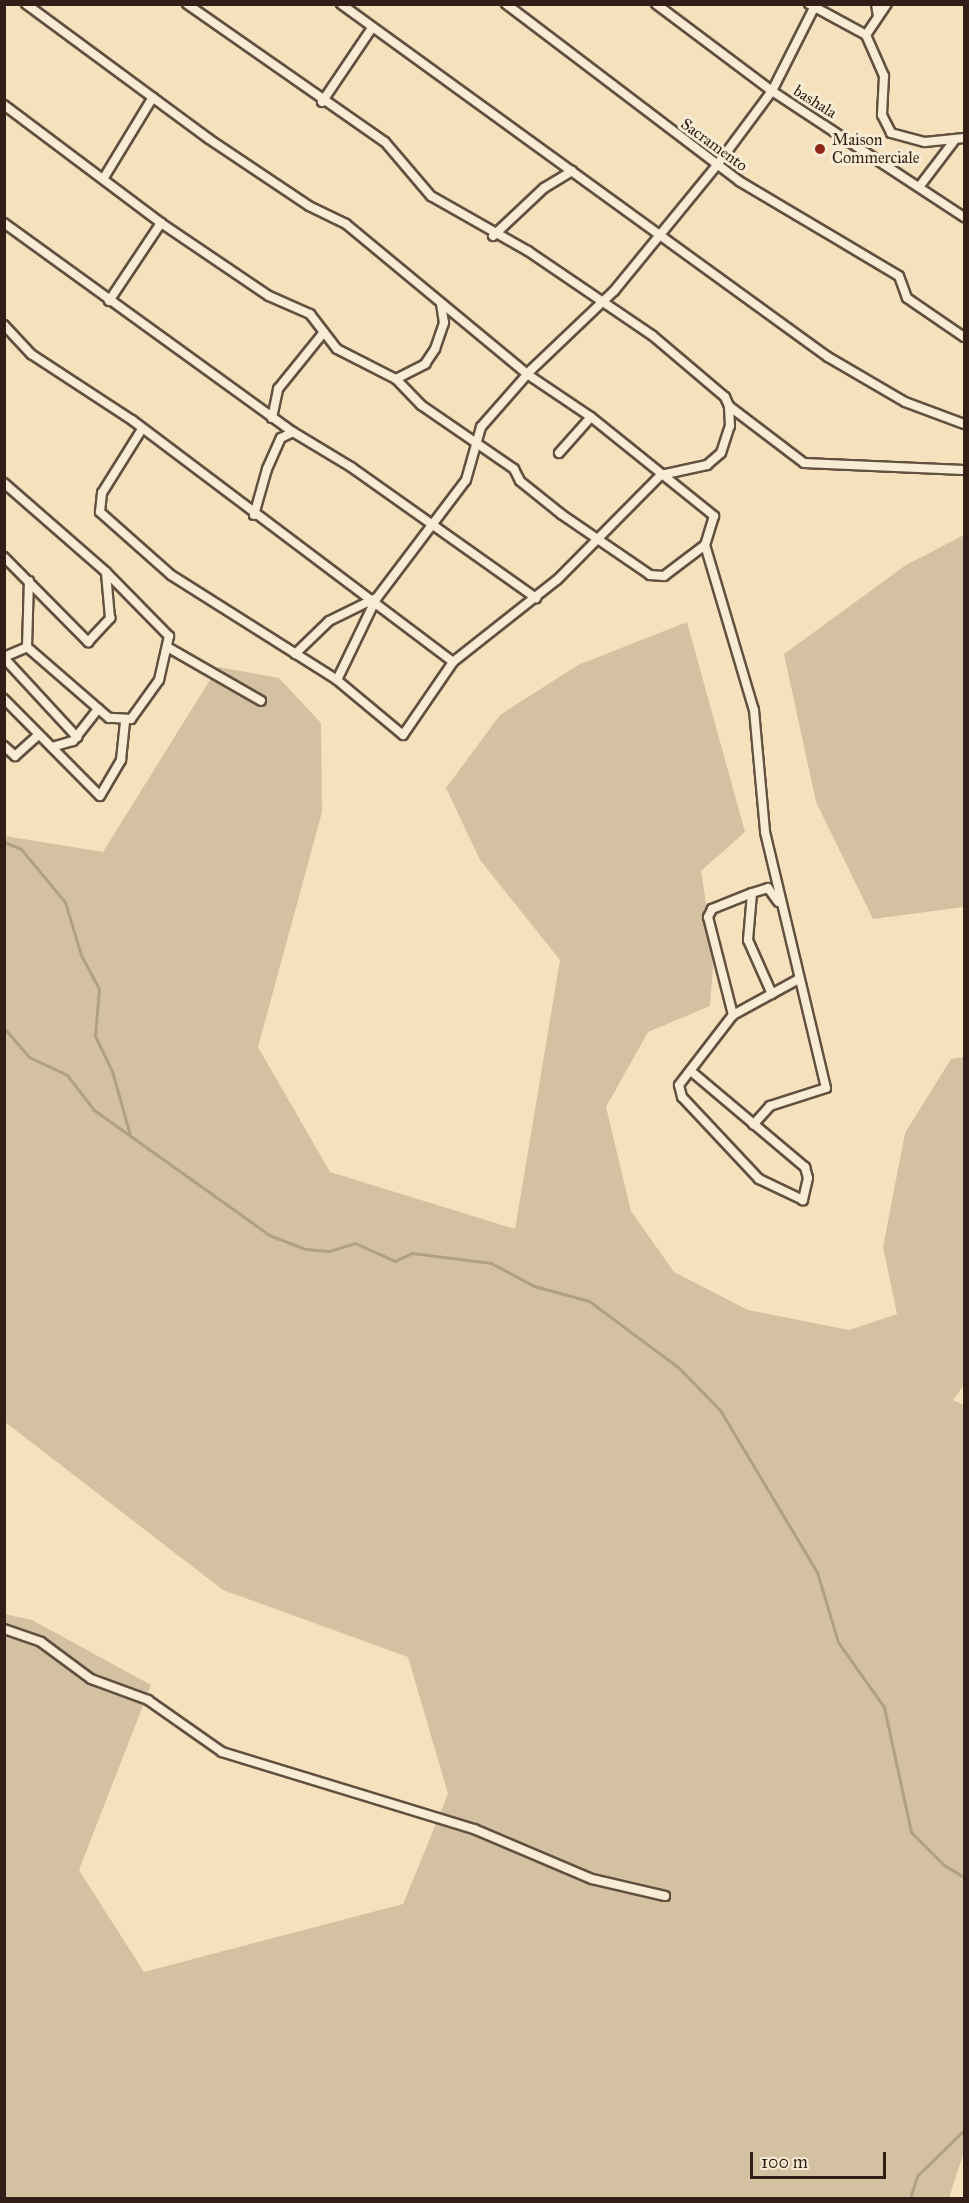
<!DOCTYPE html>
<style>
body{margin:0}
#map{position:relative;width:969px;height:2203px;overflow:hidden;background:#f5e2bd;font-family:"IM FELL Great Primer",serif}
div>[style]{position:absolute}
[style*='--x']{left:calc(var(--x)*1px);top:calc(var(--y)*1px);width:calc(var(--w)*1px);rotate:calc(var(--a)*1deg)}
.green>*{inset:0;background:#d4c1a1}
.stream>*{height:3px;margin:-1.5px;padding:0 1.5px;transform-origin:1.5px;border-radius:1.5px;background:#b2a085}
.roads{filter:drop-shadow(2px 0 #625040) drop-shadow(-2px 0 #625040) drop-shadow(0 2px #625040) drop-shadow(0 -2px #625040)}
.street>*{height:8px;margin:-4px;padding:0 4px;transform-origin:4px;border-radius:4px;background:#f8ecd4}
.dots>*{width:16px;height:16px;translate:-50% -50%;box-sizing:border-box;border:3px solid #f8ecd4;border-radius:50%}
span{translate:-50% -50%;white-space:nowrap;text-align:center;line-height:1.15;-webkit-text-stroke:6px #f8ecd4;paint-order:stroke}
.street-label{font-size:16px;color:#311f17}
.poi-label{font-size:16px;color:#311f17}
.left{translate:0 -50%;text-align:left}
.frame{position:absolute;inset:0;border:6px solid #311f17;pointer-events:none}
.scale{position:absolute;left:750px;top:2152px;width:136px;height:27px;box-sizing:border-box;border:3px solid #311f17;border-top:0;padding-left:8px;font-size:18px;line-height:21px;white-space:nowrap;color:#311f17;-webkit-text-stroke:4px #f8ecd4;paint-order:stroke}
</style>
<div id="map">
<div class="green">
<i style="clip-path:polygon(964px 535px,964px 907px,873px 919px,816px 802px,784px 654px,906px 565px)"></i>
<i style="clip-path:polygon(687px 622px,745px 832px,701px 871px,714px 954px,710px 1006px,648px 1032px,606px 1107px,631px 1211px,674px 1272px,748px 1310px,849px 1330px,897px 1314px,883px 1247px,905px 1133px,951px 1059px,964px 1057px,964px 1385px,953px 1400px,964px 1405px,964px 2152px,949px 2198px,5px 2198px,5px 1614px,32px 1620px,151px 1685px,79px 1870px,144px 1972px,403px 1904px,448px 1794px,408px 1657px,223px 1590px,5px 1422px,5px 836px,103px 852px,218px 667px,279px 678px,321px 723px,322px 812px,258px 1047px,330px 1172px,515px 1229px,560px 960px,480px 860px,446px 788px,500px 715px,578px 665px)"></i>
</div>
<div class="stream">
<i style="--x:4;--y:842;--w:18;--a:22"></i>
<i style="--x:21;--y:849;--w:69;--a:50.3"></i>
<i style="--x:65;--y:902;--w:55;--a:73.2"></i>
<i style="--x:81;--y:955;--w:38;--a:62"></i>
<i style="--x:99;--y:989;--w:47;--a:94.9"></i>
<i style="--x:95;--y:1036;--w:39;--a:64"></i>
<i style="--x:112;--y:1071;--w:66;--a:74.3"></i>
<i style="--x:4;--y:1028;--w:38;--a:49"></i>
<i style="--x:29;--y:1057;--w:42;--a:25.3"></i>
<i style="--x:67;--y:1075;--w:44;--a:52.4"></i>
<i style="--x:94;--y:1110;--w:215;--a:35.5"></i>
<i style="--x:269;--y:1235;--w:40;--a:21"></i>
<i style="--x:306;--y:1249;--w:23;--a:5"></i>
<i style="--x:329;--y:1251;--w:27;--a:-17"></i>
<i style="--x:355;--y:1243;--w:44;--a:24.2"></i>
<i style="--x:395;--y:1261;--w:19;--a:-25"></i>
<i style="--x:412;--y:1253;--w:80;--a:7.2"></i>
<i style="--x:491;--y:1263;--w:49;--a:28.1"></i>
<i style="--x:534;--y:1286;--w:57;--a:15.3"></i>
<i style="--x:589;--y:1301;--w:111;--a:36.6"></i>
<i style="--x:678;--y:1367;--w:60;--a:45.7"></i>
<i style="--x:720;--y:1410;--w:189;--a:59.1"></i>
<i style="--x:817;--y:1572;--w:73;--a:73.3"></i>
<i style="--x:838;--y:1642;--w:80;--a:54.7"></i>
<i style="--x:884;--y:1707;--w:128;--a:77.8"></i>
<i style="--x:911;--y:1832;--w:47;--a:45"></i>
<i style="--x:944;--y:1865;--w:23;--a:31"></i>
<i style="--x:910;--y:2198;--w:23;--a:-72"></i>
<i style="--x:917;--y:2176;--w:66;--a:-44.4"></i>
</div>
<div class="roads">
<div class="street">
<i style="--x:26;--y:4;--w:227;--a:36.4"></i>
<i style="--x:209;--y:139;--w:120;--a:33.8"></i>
<i style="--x:309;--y:206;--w:41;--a:25.9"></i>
<i style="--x:346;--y:224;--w:235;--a:39.6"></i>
<i style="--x:527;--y:374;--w:77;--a:33.9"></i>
<i style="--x:591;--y:417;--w:158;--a:38.8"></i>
<i style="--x:714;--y:516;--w:30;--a:107"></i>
<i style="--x:187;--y:4;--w:241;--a:34.9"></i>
<i style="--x:385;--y:142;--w:71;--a:49.6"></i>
<i style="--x:431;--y:196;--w:112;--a:29.6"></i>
<i style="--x:528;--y:251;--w:151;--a:34.2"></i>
<i style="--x:653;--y:336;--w:94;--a:40.3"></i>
<i style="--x:725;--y:397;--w:10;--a:66"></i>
<i style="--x:729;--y:406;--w:94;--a:37.2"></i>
<i style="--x:804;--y:463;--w:160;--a:2.5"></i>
<i style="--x:341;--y:4;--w:601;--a:35.94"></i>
<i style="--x:828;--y:357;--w:89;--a:30.3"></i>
<i style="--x:905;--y:402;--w:63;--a:20.4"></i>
<i style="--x:506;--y:4;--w:293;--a:37.2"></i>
<i style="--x:739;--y:181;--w:186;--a:30.7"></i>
<i style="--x:899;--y:276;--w:23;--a:70"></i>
<i style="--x:907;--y:298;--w:69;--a:34.4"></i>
<i style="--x:656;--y:4;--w:145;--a:36.9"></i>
<i style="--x:772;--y:91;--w:230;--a:33.3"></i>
<i style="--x:809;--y:4;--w:65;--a:28.5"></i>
<i style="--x:866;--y:35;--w:37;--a:-56"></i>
<i style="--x:876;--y:4;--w:12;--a:81"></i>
<i style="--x:866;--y:35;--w:45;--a:66.3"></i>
<i style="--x:884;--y:76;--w:39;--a:93"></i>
<i style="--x:882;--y:115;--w:20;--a:63"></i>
<i style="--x:891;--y:133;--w:35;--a:15"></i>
<i style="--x:925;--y:142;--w:39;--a:-6"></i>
<i style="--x:322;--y:102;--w:89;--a:-56"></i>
<i style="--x:4;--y:105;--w:196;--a:36.9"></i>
<i style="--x:161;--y:223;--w:130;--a:34.1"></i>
<i style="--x:269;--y:296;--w:45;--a:23.7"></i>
<i style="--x:310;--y:314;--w:44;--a:52.4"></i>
<i style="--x:337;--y:349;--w:66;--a:27"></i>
<i style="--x:396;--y:379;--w:36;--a:46"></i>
<i style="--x:421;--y:405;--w:113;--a:34.5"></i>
<i style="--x:514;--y:469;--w:13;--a:63"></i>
<i style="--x:520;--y:481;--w:53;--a:38.8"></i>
<i style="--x:561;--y:514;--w:108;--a:34.4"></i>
<i style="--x:650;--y:575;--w:14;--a:4"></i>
<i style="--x:664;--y:576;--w:51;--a:-37.1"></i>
<i style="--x:705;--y:545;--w:172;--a:73.5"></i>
<i style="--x:754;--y:710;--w:122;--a:84.8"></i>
<i style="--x:765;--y:832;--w:263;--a:76.6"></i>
<i style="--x:826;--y:1088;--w:59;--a:162.2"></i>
<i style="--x:770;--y:1106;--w:25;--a:132"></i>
<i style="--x:105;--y:176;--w:92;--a:-58.7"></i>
<i style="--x:919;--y:187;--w:58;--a:-52.7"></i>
<i style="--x:4;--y:223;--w:357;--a:35.9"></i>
<i style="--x:293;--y:432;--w:68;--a:31.1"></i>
<i style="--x:351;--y:467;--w:227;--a:35.3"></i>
<i style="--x:493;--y:236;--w:70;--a:-43.3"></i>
<i style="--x:544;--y:188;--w:33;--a:-31"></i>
<i style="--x:109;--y:301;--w:94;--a:-56.3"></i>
<i style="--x:4;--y:325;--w:40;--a:47"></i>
<i style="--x:31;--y:354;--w:121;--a:33.2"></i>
<i style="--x:132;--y:420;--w:402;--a:37"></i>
<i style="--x:396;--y:379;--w:33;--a:-27"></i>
<i style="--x:425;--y:364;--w:18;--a:-56"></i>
<i style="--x:435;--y:349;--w:28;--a:-71"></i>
<i style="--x:444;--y:323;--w:19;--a:-99"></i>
<i style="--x:272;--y:418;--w:30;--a:-78"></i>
<i style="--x:278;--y:389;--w:73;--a:-51.1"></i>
<i style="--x:142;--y:429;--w:75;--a:122"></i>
<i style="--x:102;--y:493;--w:19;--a:96"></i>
<i style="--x:100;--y:512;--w:95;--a:41.6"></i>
<i style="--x:171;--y:575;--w:196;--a:32.3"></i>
<i style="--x:337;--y:680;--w:86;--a:39.8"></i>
<i style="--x:403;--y:735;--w:88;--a:-55.6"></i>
<i style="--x:453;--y:662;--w:132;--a:-38.3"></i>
<i style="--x:557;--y:580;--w:148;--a:-45.3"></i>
<i style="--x:661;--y:475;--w:47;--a:-12.3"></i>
<i style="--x:707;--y:465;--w:18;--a:-41"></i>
<i style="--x:721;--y:453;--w:28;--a:-72"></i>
<i style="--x:730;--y:426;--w:20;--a:-93"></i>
<i style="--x:559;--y:453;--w:48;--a:-48.4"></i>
<i style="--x:4;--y:483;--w:135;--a:41.1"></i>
<i style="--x:106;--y:572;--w:90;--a:45.5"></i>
<i style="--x:169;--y:636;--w:45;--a:102.8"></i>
<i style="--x:159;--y:680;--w:48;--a:125.7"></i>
<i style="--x:131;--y:719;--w:22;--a:-177"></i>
<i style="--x:109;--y:718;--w:108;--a:-139.1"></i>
<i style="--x:27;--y:647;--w:66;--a:-88.3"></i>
<i style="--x:254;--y:515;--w:48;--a:-74.2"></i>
<i style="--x:267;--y:469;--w:34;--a:-66"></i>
<i style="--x:281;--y:438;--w:13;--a:-27"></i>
<i style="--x:4;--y:557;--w:120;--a:45.3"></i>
<i style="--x:88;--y:642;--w:33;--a:-47"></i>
<i style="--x:110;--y:618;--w:45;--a:-95.1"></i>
<i style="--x:169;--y:648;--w:106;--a:29.9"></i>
<i style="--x:295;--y:654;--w:47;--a:-44.1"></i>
<i style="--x:329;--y:621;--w:50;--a:-26.1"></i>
<i style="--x:4;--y:657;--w:25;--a:-23"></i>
<i style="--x:4;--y:658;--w:108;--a:47.3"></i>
<i style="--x:337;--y:680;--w:90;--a:-64.3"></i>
<i style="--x:376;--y:599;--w:149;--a:-52.9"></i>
<i style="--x:466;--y:480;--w:55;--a:-74.2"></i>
<i style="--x:481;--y:427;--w:76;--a:-48.7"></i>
<i style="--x:531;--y:370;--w:115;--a:-43.6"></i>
<i style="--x:614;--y:291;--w:163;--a:-50.7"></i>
<i style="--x:717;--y:165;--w:92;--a:-53.4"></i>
<i style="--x:772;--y:91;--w:93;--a:-63.2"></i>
<i style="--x:4;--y:699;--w:136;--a:45.3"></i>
<i style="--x:100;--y:796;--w:42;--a:-59.7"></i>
<i style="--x:121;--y:760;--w:38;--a:-84"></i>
<i style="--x:4;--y:746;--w:15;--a:42"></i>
<i style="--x:15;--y:756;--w:31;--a:-42"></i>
<i style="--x:52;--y:747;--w:22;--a:-16"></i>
<i style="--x:73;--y:741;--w:41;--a:-52"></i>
<i style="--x:772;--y:994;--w:59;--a:-114"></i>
<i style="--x:748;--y:940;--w:47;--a:-85.1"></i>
<i style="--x:752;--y:893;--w:17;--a:-17"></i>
<i style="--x:768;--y:888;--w:17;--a:54"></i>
<i style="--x:733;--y:1015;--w:101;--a:-104.3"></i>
<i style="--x:708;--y:917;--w:9;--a:-63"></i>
<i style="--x:712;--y:909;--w:43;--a:-21.8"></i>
<i style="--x:692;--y:1072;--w:148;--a:40.1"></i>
<i style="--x:805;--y:1167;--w:11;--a:75"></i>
<i style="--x:808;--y:1178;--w:23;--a:103"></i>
<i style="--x:803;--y:1200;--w:49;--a:-154.5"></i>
<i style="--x:759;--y:1179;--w:112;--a:-133.2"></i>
<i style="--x:682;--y:1097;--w:12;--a:-104"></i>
<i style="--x:679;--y:1085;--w:88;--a:-52.4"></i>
<i style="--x:733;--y:1015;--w:75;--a:-28.6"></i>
<i style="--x:4;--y:1629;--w:39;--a:19"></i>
<i style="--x:41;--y:1642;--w:62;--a:36.5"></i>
<i style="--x:91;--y:1679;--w:61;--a:20.2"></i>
<i style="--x:148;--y:1700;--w:90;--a:35.1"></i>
<i style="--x:222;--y:1752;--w:264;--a:17"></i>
<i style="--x:474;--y:1829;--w:128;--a:23"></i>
<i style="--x:592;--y:1879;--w:75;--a:13.1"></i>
</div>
</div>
<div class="dots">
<i style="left:820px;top:149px;background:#8f2418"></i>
</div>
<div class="street-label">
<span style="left:815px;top:102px;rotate:32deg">bashala</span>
<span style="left:714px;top:145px;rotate:36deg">Sacramento</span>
</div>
<div class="poi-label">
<span class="left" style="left:832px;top:149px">Maison<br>Commerciale</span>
</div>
<div class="frame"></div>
<div class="scale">100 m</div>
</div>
